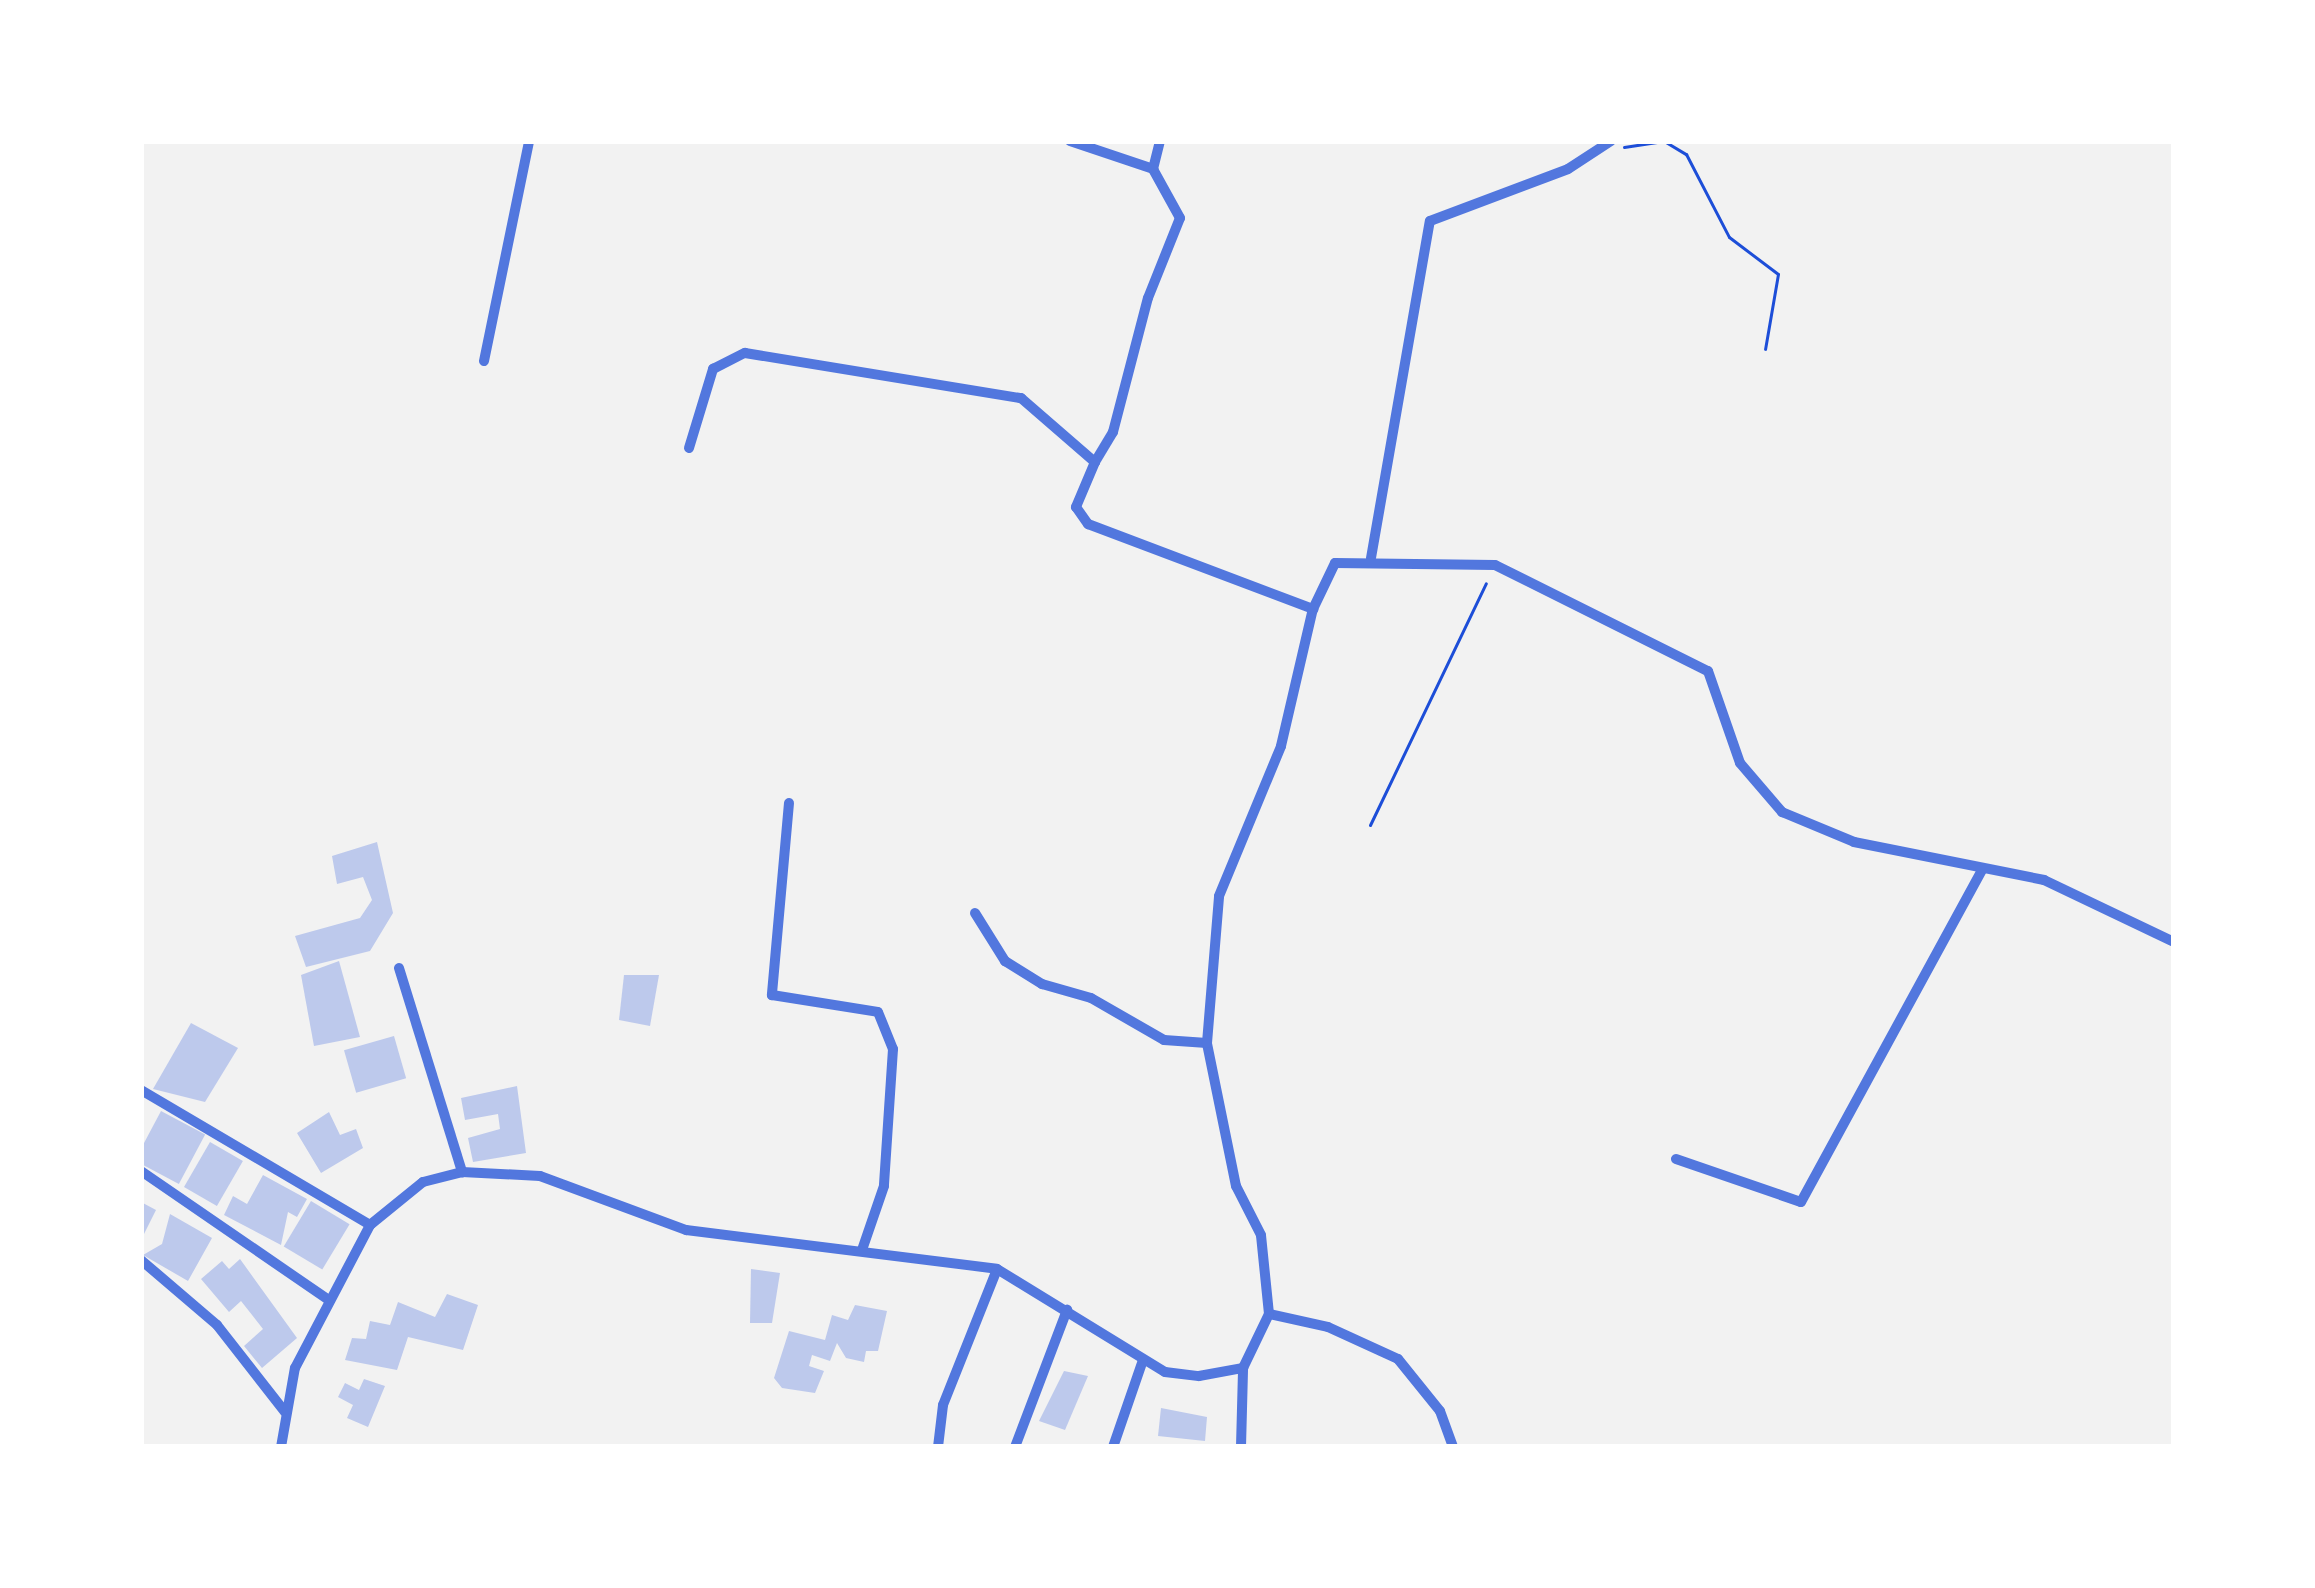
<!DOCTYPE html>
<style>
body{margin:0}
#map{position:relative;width:2315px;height:1588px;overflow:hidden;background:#f2f2f2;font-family:"Public Sans",sans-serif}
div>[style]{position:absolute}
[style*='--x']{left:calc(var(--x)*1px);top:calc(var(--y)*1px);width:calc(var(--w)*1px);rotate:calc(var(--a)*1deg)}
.building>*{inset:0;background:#bdc9ec;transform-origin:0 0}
.path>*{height:3px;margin:-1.5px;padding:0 1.5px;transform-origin:1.5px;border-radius:1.5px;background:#1d4ed8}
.minor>*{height:10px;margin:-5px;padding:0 5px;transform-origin:5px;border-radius:5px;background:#5277de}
span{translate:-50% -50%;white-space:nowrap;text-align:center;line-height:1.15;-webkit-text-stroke:10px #fff;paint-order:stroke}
.frame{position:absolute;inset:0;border:144px solid #fff;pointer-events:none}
</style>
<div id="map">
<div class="building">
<i style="clip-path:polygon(377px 842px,393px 913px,370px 951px,306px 967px,295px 936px,360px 918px,372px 900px,363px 877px,337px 884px,332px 856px)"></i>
<i style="clip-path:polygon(339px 961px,360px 1037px,314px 1046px,301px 975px)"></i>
<i style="clip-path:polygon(624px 975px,659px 975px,650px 1026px,619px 1020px)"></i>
<i style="clip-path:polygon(191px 1023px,238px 1048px,205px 1102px,153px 1089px)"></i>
<i style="left:394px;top:1036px;width:44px;height:52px;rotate:74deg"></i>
<i style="clip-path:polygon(517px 1086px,526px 1153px,473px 1162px,468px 1138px,500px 1129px,498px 1114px,465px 1120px,461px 1098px)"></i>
<i style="left:161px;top:1111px;width:50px;height:56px;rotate:28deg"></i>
<i style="clip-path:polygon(329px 1112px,340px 1135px,356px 1129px,363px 1148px,321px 1173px,297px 1133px)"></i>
<i style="left:210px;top:1142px;width:38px;height:52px;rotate:30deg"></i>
<i style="clip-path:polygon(263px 1175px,307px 1199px,297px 1217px,288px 1212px,281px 1245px,224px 1215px,233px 1196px,247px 1204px)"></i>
<i style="left:311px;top:1201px;width:45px;height:53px;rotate:31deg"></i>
<i style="clip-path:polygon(141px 1202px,156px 1210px,141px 1240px)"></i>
<i style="clip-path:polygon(170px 1214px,212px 1238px,188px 1281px,143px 1255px,162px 1244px)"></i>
<i style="clip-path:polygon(240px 1259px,297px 1338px,262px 1368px,244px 1346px,263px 1329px,241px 1301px,229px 1312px,201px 1279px,222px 1261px,229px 1269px)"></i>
<i style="clip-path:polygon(751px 1269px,780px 1273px,772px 1323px,750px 1323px)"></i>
<i style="clip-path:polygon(447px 1294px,478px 1305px,463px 1350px,408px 1337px,397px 1370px,345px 1360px,352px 1338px,366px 1339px,370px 1321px,390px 1325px,398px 1302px,435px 1317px)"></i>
<i style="clip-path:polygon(855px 1305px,887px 1311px,878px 1351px,866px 1351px,864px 1362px,846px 1358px,837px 1343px,830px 1361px,812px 1355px,809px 1366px,824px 1371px,815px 1393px,782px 1388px,774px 1378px,789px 1331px,825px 1340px,832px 1315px,848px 1320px)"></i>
<i style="clip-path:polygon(1064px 1371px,1088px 1376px,1065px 1430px,1039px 1421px)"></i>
<i style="clip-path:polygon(364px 1379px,385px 1386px,368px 1427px,347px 1418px,353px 1405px,338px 1397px,345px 1383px,359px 1390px)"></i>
<i style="clip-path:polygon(1161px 1408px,1207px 1417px,1205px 1441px,1158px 1436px)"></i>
</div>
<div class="path">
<i style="--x:1624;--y:147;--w:40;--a:-8.5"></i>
<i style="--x:1664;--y:141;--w:26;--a:31"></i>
<i style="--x:1686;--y:154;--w:93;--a:62.6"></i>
<i style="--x:1729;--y:237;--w:61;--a:37.1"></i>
<i style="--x:1778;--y:274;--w:76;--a:99.8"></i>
<i style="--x:1370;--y:825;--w:268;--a:-64.4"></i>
</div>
<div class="minor">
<i style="--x:1070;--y:141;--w:88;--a:18.6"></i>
<i style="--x:484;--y:361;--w:225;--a:-78.4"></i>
<i style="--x:689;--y:448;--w:83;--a:-73.1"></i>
<i style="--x:713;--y:369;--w:36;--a:-27"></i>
<i style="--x:745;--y:353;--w:280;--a:9.3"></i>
<i style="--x:1021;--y:398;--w:98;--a:40.9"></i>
<i style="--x:1095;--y:462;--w:35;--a:-59"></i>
<i style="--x:1113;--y:432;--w:138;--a:-75.4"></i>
<i style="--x:1148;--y:298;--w:86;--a:-68.2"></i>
<i style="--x:1180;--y:218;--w:56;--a:-118.9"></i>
<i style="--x:1153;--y:169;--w:29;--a:-76"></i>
<i style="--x:1095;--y:462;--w:49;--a:112.9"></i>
<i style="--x:1076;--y:507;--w:21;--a:55"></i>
<i style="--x:1088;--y:524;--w:241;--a:20.7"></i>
<i style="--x:1371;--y:558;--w:342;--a:-80.1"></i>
<i style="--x:1430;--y:221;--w:147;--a:-20.6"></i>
<i style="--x:1568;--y:169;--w:51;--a:-33.1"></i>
<i style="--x:789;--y:803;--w:193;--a:95.1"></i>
<i style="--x:772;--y:995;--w:107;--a:9.1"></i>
<i style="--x:878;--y:1012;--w:40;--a:68"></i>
<i style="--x:893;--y:1049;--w:137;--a:93.8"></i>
<i style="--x:884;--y:1186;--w:68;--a:109"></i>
<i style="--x:975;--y:913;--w:57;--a:58"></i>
<i style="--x:1005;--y:961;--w:44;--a:31.9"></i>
<i style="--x:1042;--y:984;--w:51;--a:15.9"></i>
<i style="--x:1091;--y:998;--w:84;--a:29.9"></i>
<i style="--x:1164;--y:1040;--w:43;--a:4"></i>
<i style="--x:399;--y:968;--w:214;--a:72.8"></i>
<i style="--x:141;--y:1090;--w:266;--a:30.5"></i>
<i style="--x:1676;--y:1159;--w:132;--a:19"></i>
<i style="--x:1801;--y:1202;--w:380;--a:-61.4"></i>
<i style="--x:141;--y:1171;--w:229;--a:34.5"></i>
<i style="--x:141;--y:1260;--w:100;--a:40.5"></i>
<i style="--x:217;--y:1325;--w:110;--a:52"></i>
<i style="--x:1269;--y:1314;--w:60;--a:12.4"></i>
<i style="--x:1328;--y:1327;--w:77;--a:24.6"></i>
<i style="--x:1398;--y:1359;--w:67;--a:51.1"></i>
<i style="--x:1440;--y:1411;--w:38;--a:70"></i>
<i style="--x:281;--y:1447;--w:80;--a:-80"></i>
<i style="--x:295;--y:1368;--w:161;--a:-62.3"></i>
<i style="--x:370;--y:1225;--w:68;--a:-39.1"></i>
<i style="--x:423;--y:1182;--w:40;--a:-14.4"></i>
<i style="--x:462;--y:1172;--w:78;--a:2.9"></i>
<i style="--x:540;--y:1176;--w:156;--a:20.3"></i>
<i style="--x:686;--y:1230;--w:313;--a:7.1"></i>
<i style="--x:997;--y:1269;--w:197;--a:31.5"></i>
<i style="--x:1165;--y:1372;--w:34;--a:7"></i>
<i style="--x:1199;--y:1376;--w:45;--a:-10.3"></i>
<i style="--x:1243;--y:1368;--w:60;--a:-64.3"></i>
<i style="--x:1269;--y:1314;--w:79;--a:-95.8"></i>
<i style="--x:1261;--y:1235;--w:55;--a:-117"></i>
<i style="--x:1236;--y:1186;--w:146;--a:-101.5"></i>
<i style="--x:1207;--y:1043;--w:147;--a:-85.3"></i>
<i style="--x:1219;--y:896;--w:162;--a:-67.5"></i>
<i style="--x:1281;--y:746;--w:141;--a:-76.9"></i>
<i style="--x:1313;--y:609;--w:51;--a:-64.4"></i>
<i style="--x:1335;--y:563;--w:160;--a:0.7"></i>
<i style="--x:1495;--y:565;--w:238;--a:26.5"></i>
<i style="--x:1708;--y:671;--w:97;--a:70.8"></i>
<i style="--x:1740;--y:763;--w:65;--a:49.4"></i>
<i style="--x:1782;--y:812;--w:78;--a:22.6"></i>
<i style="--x:1854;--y:842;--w:194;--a:11.3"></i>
<i style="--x:2044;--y:880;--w:144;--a:25.5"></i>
<i style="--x:938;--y:1447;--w:42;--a:-83.2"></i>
<i style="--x:943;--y:1405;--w:146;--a:-68.3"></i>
<i style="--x:1015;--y:1447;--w:147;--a:-69.2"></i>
<i style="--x:1113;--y:1447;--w:92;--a:-71"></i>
<i style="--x:1241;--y:1447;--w:79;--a:-88.5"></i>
</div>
<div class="frame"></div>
</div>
